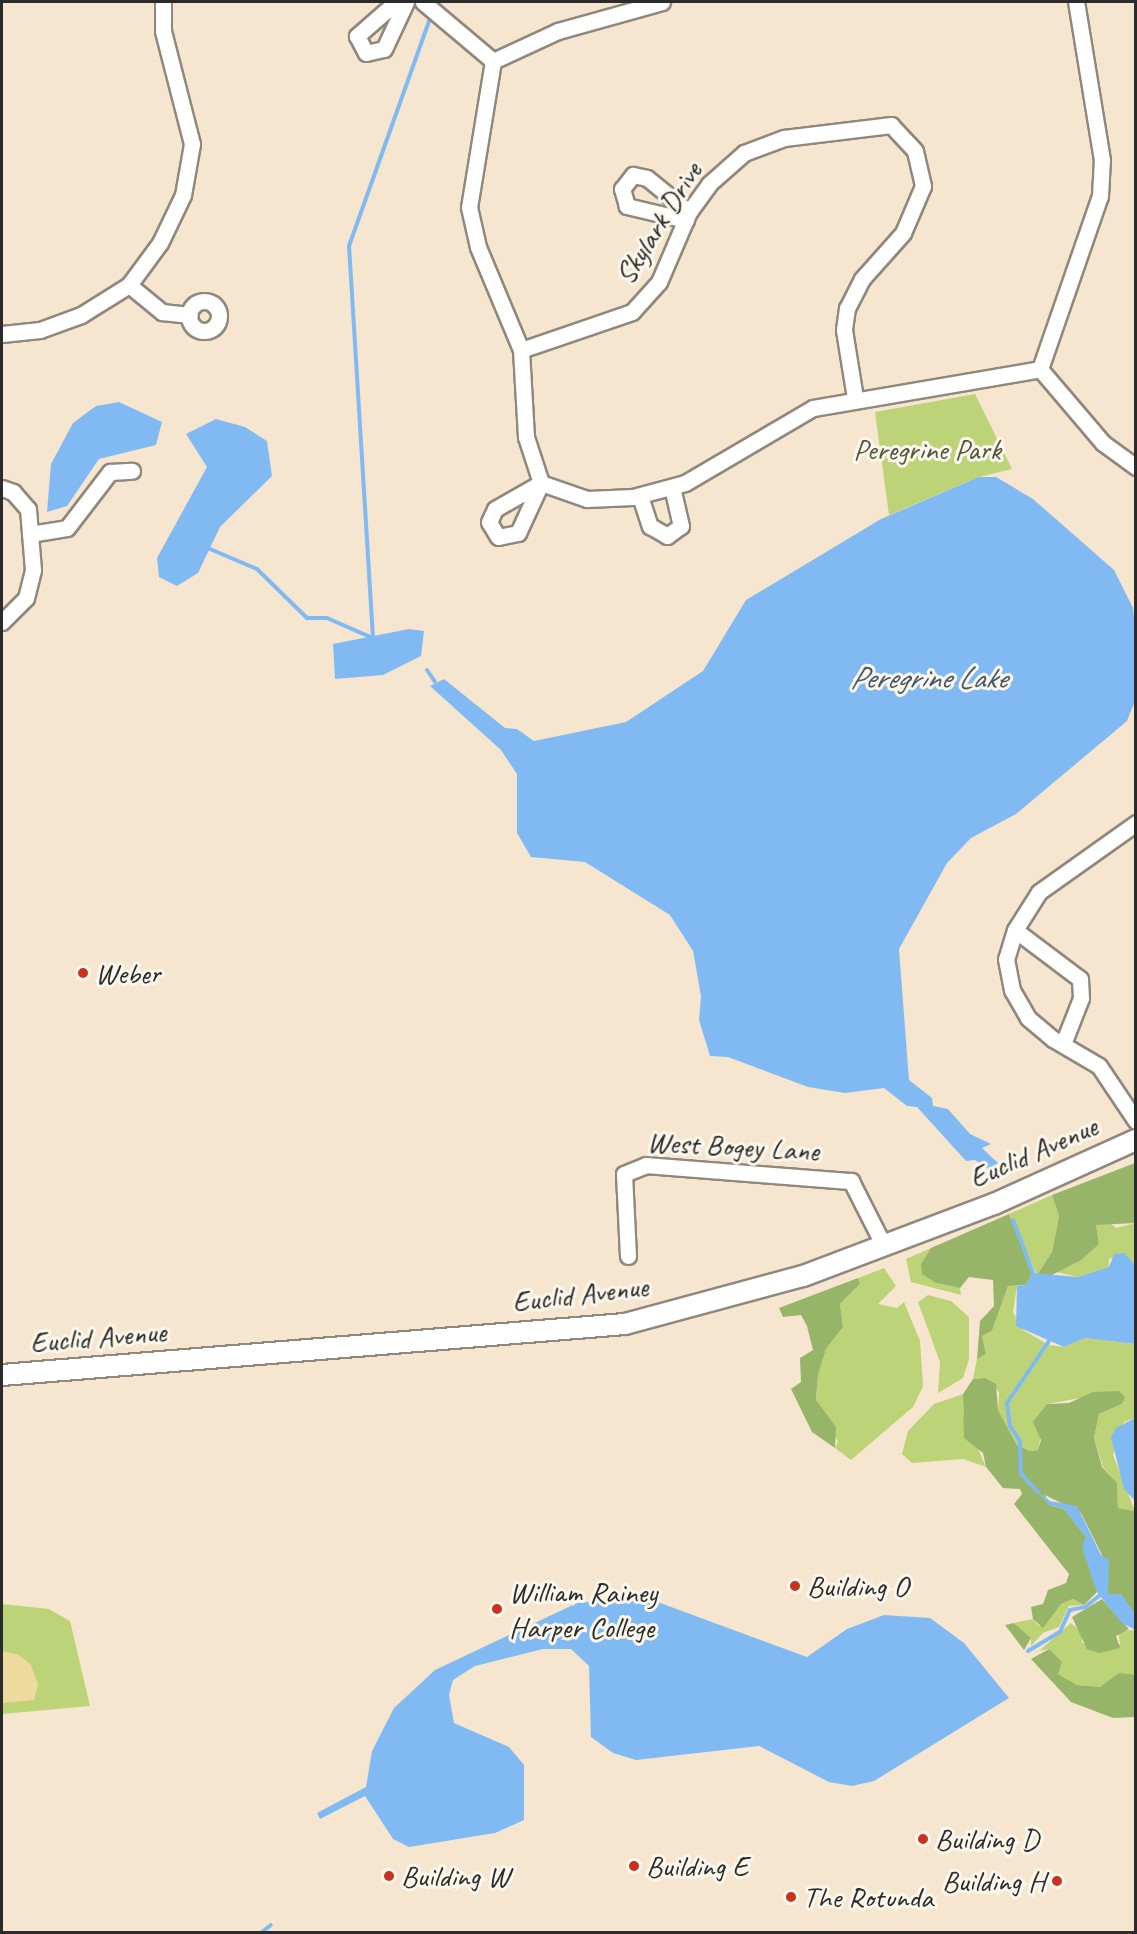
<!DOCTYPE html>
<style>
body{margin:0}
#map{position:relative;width:1137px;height:1934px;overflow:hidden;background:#f6e6cf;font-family:Caveat,sans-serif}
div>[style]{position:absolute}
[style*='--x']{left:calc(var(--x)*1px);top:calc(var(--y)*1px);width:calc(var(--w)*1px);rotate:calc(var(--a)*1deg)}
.green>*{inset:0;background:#bdd377}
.forest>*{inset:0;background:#96b568}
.sand>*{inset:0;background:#eeda9e}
.water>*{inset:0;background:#81baf2}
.stream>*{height:4px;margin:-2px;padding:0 2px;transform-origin:2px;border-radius:2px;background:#81baf2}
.roads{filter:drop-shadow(2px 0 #90887d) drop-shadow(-2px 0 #90887d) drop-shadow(0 2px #90887d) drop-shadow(0 -2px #90887d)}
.minor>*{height:15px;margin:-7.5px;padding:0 7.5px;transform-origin:7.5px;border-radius:7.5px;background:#fff}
.minor>.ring{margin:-7.5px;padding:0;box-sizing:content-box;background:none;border:15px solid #fff;border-radius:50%}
.major>*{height:20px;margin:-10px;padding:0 10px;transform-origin:10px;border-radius:10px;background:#fff}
.dots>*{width:16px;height:16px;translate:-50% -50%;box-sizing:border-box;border:3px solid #fbf7ec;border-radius:50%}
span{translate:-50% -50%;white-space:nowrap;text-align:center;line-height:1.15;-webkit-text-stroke:6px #fbf7ec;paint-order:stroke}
.street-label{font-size:30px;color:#2b2b2b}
.park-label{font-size:30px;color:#50553e}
.poi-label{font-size:30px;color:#2b2b2b}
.left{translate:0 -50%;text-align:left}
.right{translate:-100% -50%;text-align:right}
.water-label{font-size:32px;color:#455667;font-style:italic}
.frame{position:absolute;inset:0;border:3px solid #2b2b2b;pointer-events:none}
</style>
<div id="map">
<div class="green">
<i style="clip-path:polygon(975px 394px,1012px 469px,979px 477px,889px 515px,875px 412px)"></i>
<i style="clip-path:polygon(1052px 1195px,1059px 1216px,1052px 1252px,1037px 1275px,1009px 1214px)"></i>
<i style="clip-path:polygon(1109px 1222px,1116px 1228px,1135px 1223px,1135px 1265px,1125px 1253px,1109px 1259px,1109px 1267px,1078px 1277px,1057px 1272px,1099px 1244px,1096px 1225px)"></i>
<i style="clip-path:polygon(931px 1248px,921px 1264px,936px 1283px,960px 1288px,961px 1295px,911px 1282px,906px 1259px)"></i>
<i style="clip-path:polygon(884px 1268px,896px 1286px,878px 1304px,897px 1308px,904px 1302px,920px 1341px,923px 1386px,913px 1407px,851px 1460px,835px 1448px,838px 1441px,816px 1400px,818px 1375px,826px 1349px,843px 1327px,840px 1304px,860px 1284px,858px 1278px)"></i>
<i style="clip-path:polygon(1008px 1286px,1017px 1286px,1013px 1312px,1023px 1330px,1049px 1345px,1064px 1347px,1085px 1338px,1135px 1344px,1135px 1418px,1124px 1422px,1113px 1455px,1135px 1511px,1118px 1508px,1117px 1483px,1103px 1467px,1094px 1438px,1099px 1414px,1122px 1404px,1119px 1391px,1047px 1404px,1038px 1450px,1030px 1451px,1017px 1445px,998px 1410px,999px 1392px,985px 1378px,973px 1379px,977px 1359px,986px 1354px,982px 1336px,992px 1331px)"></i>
<i style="clip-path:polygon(928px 1295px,951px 1301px,969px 1317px,969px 1359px,963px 1378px,938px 1393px,940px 1362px,918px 1302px)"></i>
<i style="clip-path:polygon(963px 1394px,963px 1414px,986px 1467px,963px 1459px,912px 1463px,902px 1454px,908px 1431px,934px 1404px)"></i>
<i style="clip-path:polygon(1073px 1599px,1084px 1605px,1069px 1606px,1059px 1627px,1043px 1633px,1031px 1646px,1031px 1638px,1014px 1623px,1033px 1619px,1039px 1626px,1061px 1604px)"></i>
<i style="clip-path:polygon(2px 1604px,49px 1609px,70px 1621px,90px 1706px,2px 1714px)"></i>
<i style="clip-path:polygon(1071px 1623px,1082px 1632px,1082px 1643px,1120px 1644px,1118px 1631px,1135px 1630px,1135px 1675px,1099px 1687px,1077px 1685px,1058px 1674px,1049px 1649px,1039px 1651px)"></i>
</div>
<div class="forest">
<i style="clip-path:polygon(1135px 1163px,1135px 1223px,1096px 1225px,1099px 1244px,1081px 1260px,1046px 1278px,1037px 1275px,1052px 1252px,1059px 1216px,1052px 1195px)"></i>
<i style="clip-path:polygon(1009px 1214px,1033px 1273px,1026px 1285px,1008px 1286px,992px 1331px,982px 1336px,986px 1354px,977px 1359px,980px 1321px,994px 1306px,993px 1280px,969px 1277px,960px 1288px,936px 1283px,922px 1274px,921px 1264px,931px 1248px)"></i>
<i style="clip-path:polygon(858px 1278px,860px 1284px,840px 1304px,843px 1327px,826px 1349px,818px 1375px,816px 1400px,836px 1427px,835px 1448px,812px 1432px,791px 1389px,801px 1382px,800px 1358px,813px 1350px,807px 1326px,801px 1315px,783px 1317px,779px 1308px)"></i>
<i style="clip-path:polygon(985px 1378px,996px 1384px,998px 1410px,1017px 1445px,1030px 1451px,1038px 1450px,1041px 1440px,1033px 1422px,1047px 1404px,1069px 1403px,1093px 1392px,1119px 1391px,1125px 1397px,1122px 1404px,1099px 1414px,1094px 1438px,1102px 1467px,1117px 1483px,1118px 1508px,1135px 1511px,1135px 1613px,1108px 1594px,1102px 1555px,1081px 1513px,1045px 1495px,1049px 1505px,1064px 1509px,1086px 1537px,1097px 1592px,1084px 1605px,1073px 1599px,1061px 1604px,1043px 1628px,1033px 1619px,1031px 1607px,1043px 1604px,1048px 1590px,1066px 1583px,1069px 1574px,1014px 1504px,1022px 1494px,1020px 1489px,1003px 1488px,986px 1467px,983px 1453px,964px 1438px,963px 1394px,973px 1379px)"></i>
<i style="clip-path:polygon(1102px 1599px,1129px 1629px,1116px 1636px,1120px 1648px,1099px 1653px,1087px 1649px,1072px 1617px)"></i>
<i style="clip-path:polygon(1014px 1623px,1031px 1638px,1024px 1650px,1005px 1625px)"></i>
<i style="clip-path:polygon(1049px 1649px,1062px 1662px,1058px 1674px,1077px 1685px,1100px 1687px,1119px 1673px,1135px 1675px,1135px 1717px,1113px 1718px,1071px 1702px,1031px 1659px)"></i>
</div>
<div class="sand">
<i style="clip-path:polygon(2px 1651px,19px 1655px,31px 1665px,38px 1685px,34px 1700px,2px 1703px)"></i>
</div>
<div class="water">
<i style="clip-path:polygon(119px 402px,162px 422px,156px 445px,99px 459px,67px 506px,47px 512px,51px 464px,73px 423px,96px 406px)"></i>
<i style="clip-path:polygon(216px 419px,245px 427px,267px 441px,272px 476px,220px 527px,198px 573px,177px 586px,159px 577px,157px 558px,207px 467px,186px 434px)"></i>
<i style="clip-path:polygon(979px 477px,996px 477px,1033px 499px,1114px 570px,1133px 608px,1136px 642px,1135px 701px,1127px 721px,1016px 814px,971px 838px,947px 863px,899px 949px,909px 1080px,932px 1098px,933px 1106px,948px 1109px,970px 1134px,991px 1144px,982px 1148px,998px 1163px,990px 1170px,975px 1160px,966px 1161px,917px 1107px,907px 1106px,884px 1088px,845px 1093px,808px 1087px,728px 1057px,710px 1056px,699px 1020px,701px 996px,693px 951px,670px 915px,585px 862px,531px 857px,517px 833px,517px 774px,501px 750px,430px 686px,444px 679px,505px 728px,517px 729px,534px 741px,626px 722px,703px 671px,746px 600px,881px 519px)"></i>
<i style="clip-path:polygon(409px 629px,424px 631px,421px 656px,383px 675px,335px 679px,333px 644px)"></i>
<i style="clip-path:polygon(1125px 1253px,1135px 1265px,1135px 1344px,1085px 1338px,1064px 1347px,1016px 1326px,1017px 1286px,1026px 1285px,1033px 1273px,1078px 1277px,1109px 1267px,1114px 1254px)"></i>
<i style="clip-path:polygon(1135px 1418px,1135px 1501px,1124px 1489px,1111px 1437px,1116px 1428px)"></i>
<i style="clip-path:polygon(1034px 1488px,1050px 1501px,1077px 1506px,1101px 1555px,1109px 1560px,1108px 1594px,1121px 1594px,1135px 1613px,1135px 1630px,1121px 1622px,1097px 1592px,1082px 1547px,1086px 1537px,1064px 1509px,1049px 1505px)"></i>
<i style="clip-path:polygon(644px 1597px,807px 1657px,847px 1629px,884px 1615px,930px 1618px,964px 1643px,1009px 1698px,874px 1781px,852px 1786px,829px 1782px,759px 1746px,636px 1760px,613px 1753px,591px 1737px,589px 1666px,571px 1649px,543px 1649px,475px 1666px,453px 1680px,449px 1695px,454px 1723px,509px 1747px,524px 1765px,524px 1820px,495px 1833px,409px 1847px,393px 1839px,365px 1796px,320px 1819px,317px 1813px,366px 1787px,372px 1751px,394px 1708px,435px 1670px,577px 1603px)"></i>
</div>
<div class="stream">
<i style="--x:210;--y:549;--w:51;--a:23.1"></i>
<i style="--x:257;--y:569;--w:70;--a:44.4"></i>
<i style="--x:307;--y:618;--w:20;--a:0"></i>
<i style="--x:327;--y:618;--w:52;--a:23.6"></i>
<i style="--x:373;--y:638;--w:393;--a:-93.5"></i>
<i style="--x:349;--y:246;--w:241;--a:-70.4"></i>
<i style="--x:427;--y:670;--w:14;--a:56"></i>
<i style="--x:1013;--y:1220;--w:62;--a:69.2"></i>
<i style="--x:1038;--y:1492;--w:25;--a:-133"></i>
<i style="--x:1021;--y:1474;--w:33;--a:-92"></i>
<i style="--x:1020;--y:1441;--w:18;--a:-124"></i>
<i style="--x:1010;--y:1426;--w:23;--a:-97"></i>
<i style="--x:1007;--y:1403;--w:75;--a:-55.9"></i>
<i style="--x:1028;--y:1651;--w:37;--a:-31"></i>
<i style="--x:1060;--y:1632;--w:24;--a:-66"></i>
<i style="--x:1070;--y:1610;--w:15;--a:-11"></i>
<i style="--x:1085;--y:1607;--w:23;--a:-38"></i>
<i style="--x:262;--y:1932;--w:11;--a:-38"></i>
</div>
<div class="roads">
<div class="minor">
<i style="--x:396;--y:2;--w:52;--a:138.9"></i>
<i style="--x:357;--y:36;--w:19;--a:62"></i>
<i style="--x:366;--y:53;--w:18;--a:-13"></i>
<i style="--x:384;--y:49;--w:52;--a:-64.9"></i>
<i style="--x:423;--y:2;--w:92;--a:40.1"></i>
<i style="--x:493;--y:61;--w:148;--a:99.3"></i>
<i style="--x:469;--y:207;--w:41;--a:77.3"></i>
<i style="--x:478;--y:247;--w:112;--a:67.3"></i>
<i style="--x:521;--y:350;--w:87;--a:86.7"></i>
<i style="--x:526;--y:437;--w:48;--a:71.9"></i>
<i style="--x:493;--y:61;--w:72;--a:-24.8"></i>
<i style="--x:558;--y:31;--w:108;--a:-15.6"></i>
<i style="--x:686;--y:220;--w:61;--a:-166.7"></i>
<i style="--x:627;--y:206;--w:18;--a:-106"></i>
<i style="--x:622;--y:189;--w:18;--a:-52"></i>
<i style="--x:633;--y:175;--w:14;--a:12"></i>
<i style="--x:647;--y:178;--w:54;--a:39"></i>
<i style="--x:129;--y:285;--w:43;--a:39.3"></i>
<i style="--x:162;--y:312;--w:28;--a:6"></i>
<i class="ring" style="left:189px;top:301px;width:15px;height:15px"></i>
<i style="--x:2;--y:334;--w:38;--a:-6"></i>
<i style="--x:40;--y:330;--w:44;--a:-20.1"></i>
<i style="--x:81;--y:315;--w:57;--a:-32"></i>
<i style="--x:129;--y:285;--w:52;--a:-53.6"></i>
<i style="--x:160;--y:243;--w:53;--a:-64.4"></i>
<i style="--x:183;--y:195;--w:52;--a:-80"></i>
<i style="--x:192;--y:144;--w:117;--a:-104.4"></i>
<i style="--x:163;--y:31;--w:29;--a:-90"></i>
<i style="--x:521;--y:350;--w:117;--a:-18.9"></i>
<i style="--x:632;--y:312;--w:40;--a:-48"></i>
<i style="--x:659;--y:282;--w:76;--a:-66.8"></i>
<i style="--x:689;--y:212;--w:34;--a:-54"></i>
<i style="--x:709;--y:184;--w:47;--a:-41.5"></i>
<i style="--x:744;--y:153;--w:43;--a:-20.6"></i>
<i style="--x:784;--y:138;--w:108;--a:-6.9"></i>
<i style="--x:891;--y:125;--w:35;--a:47"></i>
<i style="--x:915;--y:151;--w:36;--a:77"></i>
<i style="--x:923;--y:186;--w:51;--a:113.1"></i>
<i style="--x:903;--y:233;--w:62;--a:131.7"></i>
<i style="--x:862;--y:279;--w:33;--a:117"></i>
<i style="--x:847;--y:308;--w:22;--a:98"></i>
<i style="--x:844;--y:330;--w:69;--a:80.8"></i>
<i style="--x:1040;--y:369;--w:183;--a:-70.9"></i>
<i style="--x:1100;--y:196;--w:36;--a:-87"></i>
<i style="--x:1102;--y:160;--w:160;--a:-99.3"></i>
<i style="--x:541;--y:483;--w:49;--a:19.2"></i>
<i style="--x:587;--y:499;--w:46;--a:-2.5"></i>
<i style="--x:633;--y:497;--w:54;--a:-15.1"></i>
<i style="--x:685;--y:483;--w:148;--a:-30.4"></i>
<i style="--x:813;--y:408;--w:230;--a:-9.7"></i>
<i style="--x:1040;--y:369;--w:97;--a:49.6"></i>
<i style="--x:1103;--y:443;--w:41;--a:36"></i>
<i style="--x:541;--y:483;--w:55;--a:114.7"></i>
<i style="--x:518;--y:533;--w:20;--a:169"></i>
<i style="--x:498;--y:537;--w:17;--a:-121"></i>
<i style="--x:489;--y:522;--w:14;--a:-65"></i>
<i style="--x:495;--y:509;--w:53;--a:-29.5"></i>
<i style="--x:2;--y:488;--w:12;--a:20"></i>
<i style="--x:13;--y:492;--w:23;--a:49"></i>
<i style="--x:28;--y:509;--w:61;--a:85.3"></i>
<i style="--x:33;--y:570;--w:29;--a:104"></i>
<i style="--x:26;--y:598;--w:34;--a:135"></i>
<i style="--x:640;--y:496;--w:32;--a:72"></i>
<i style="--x:650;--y:526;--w:20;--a:30"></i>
<i style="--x:667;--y:536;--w:17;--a:-36"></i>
<i style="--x:681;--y:526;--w:40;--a:-103"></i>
<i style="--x:30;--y:534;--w:37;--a:-9"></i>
<i style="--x:67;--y:528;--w:71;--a:-52.5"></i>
<i style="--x:110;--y:472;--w:22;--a:-3"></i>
<i style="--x:1015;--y:930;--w:45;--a:-57.7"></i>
<i style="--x:1039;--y:892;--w:119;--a:-35.4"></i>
<i style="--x:1063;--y:1044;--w:49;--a:-68.6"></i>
<i style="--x:1081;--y:998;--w:19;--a:-93"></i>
<i style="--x:1080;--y:979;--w:81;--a:-143"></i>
<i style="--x:1015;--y:930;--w:30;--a:107"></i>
<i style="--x:1006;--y:959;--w:32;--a:79"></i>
<i style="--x:1012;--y:990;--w:32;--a:60"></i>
<i style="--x:1028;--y:1018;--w:33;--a:40"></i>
<i style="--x:1053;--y:1039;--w:53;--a:30.4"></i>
<i style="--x:1099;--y:1066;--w:66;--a:56.1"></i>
<i style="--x:628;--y:1256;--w:82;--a:-92.8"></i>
<i style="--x:624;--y:1174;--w:24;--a:-22"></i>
<i style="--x:646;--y:1165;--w:206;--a:4.5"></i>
<i style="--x:851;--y:1181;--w:73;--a:63.1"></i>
</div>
<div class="major">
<i style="--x:2;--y:1375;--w:625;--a:-4.68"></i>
<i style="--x:625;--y:1324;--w:184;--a:-15.1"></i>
<i style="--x:803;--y:1276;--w:204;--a:-20.7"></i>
<i style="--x:994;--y:1204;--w:156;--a:-24.3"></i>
</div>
</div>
<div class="dots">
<i style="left:83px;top:973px;background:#c8321e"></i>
<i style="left:795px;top:1586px;background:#c8321e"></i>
<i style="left:497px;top:1609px;background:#c8321e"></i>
<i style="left:923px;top:1839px;background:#c8321e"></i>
<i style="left:634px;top:1866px;background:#c8321e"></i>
<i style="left:389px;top:1876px;background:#c8321e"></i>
<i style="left:1057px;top:1881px;background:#c8321e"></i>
<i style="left:791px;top:1897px;background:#c8321e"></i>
</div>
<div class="street-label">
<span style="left:658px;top:223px;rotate:-58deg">Skylark Drive</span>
<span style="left:733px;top:1146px;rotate:3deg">West Bogey Lane</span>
<span style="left:1033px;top:1152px;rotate:-24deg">Euclid Avenue</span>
<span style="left:580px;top:1294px;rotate:-7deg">Euclid Avenue</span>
<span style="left:98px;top:1337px;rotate:-5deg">Euclid Avenue</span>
</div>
<div class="park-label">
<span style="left:927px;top:449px">Peregrine Park</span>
</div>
<div class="poi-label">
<span class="left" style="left:95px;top:973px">Weber</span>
<span class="left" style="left:807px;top:1586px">Building O</span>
<span class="left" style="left:509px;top:1609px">William Rainey<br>Harper College</span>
<span class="left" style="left:935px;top:1839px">Building D</span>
<span class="left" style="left:646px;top:1866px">Building E</span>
<span class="left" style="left:401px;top:1876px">Building W</span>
<span class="right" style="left:1045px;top:1881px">Building H</span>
<span class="left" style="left:803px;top:1897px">The Rotunda</span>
</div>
<div class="water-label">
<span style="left:928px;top:678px">Peregrine Lake</span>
</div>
<div class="frame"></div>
</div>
